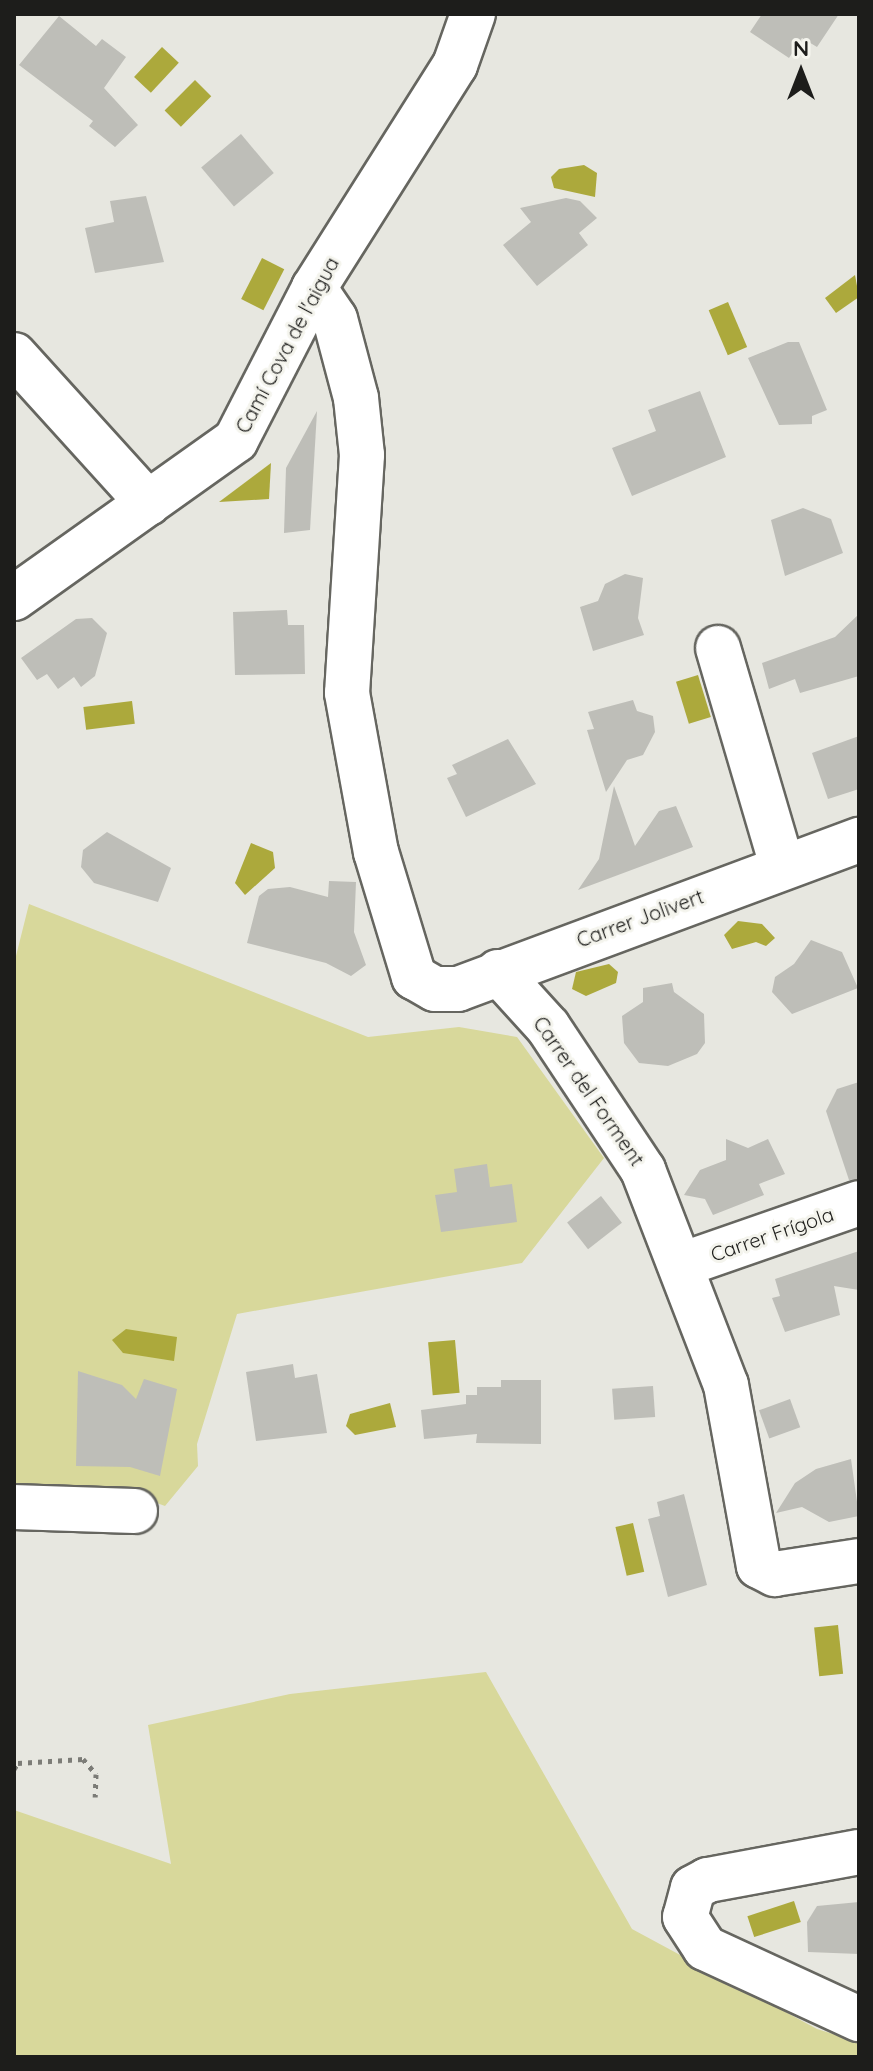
<!DOCTYPE html>
<meta charset="utf-8">
<style>
body{margin:0}
#map{position:relative;width:873px;height:2071px;overflow:hidden;background:#e7e7e0;font-family:Quicksand,sans-serif}
div>[style]{position:absolute}
[style*='--x']{left:calc(var(--x)*1px);top:calc(var(--y)*1px);width:calc(var(--w)*1px);rotate:calc(var(--a)*1deg)}
.green>*{inset:0;background:#d8d89b}
.water>*{inset:0;background:#aca93c;transform-origin:0 0}
.building>*{inset:0;background:#bebeb8;transform-origin:0 0}
.path>*{height:5px;margin-top:-2.5px;transform-origin:0;background:repeating-linear-gradient(90deg,#7c7c77 0 4px,transparent 0 10px)}
.roads{filter:drop-shadow(2px 0 #666660) drop-shadow(-2px 0 #666660) drop-shadow(0 2px #666660) drop-shadow(0 -2px #666660)}
.minor>*{height:44px;margin:-22px;padding:0 22px;transform-origin:22px;border-radius:22px;background:#fff}
span{translate:-50% -50%;white-space:nowrap;text-align:center;line-height:1.15;-webkit-text-stroke:6px #f4f4ed;paint-order:stroke}
.street-label{font-size:20px;color:#1d1d1b}
.frame{position:absolute;inset:0;border:16px solid #1d1d1b;pointer-events:none}
.north{position:absolute;left:761px;top:32px;width:80px;height:80px;-webkit-text-stroke:6px #f4f4ed;paint-order:stroke;rotate:0deg;font-size:22px;font-weight:700;line-height:32px;text-align:center;color:#1d1d1b}
.north::after{content:'';display:block;margin:auto;width:28px;height:36px;background:#1d1d1b;clip-path:polygon(50% 0,100% 100%,50% 72%,0 100%)}
</style>
<div id="map">
<div class="green">
<i style="clip-path:polygon(29px 904px,368px 1037px,459px 1027px,517px 1037px,604px 1158px,522px 1263px,237px 1314px,197px 1444px,198px 1466px,165px 1506px,124px 1491px,14px 1487px,14px 964px)"></i>
<i style="clip-path:polygon(486px 1672px,632px 1929px,817px 2029px,859px 2042px,859px 2057px,14px 2057px,14px 1810px,171px 1864px,148px 1725px,290px 1694px)"></i>
</div>
<div class="water">
<i style="left:162px;top:47px;width:23px;height:41px;rotate:43deg"></i>
<i style="left:195px;top:80px;width:23px;height:43px;rotate:45deg"></i>
<i style="clip-path:polygon(584px 165px,597px 173px,595px 197px,554px 188px,551px 177px,559px 169px)"></i>
<i style="left:262px;top:258px;width:25px;height:46px;rotate:27deg"></i>
<i style="clip-path:polygon(855px 275px,859px 297px,836px 313px,825px 298px)"></i>
<i style="left:728px;top:302px;width:49px;height:21px;rotate:67deg"></i>
<i style="clip-path:polygon(271px 463px,269px 499px,219px 502px)"></i>
<i style="left:698px;top:675px;width:44px;height:23px;rotate:73deg"></i>
<i style="left:132px;top:701px;width:23px;height:49px;rotate:83deg"></i>
<i style="clip-path:polygon(251px 843px,273px 852px,275px 868px,245px 895px,235px 883px)"></i>
<i style="clip-path:polygon(738px 921px,762px 924px,775px 938px,766px 946px,756px 942px,732px 949px,724px 935px)"></i>
<i style="clip-path:polygon(609px 964px,618px 972px,616px 983px,586px 996px,572px 989px,576px 972px)"></i>
<i style="clip-path:polygon(126px 1329px,177px 1337px,174px 1361px,123px 1353px,112px 1340px)"></i>
<i style="left:455px;top:1340px;width:53px;height:27px;rotate:85deg"></i>
<i style="clip-path:polygon(390px 1403px,396px 1427px,355px 1435px,346px 1426px,350px 1414px)"></i>
<i style="left:633px;top:1523px;width:50px;height:18px;rotate:77deg"></i>
<i style="left:838px;top:1625px;width:49px;height:24px;rotate:84deg"></i>
<i style="left:794px;top:1901px;width:22px;height:49px;rotate:72deg"></i>
</div>
<div class="building">
<i style="clip-path:polygon(762px 14px,839px 14px,817px 47px,802px 38px,789px 58px,750px 32px)"></i>
<i style="clip-path:polygon(59px 16px,96px 46px,102px 39px,126px 57px,104px 88px,138px 125px,115px 147px,89px 126px,93px 121px,19px 65px)"></i>
<i style="left:241px;top:134px;width:51px;height:52px;rotate:50deg"></i>
<i style="clip-path:polygon(146px 196px,164px 262px,95px 273px,85px 228px,114px 222px,110px 201px)"></i>
<i style="clip-path:polygon(566px 198px,580px 201px,597px 218px,579px 233px,588px 245px,537px 286px,503px 245px,531px 222px,520px 208px)"></i>
<i style="clip-path:polygon(788px 342px,799px 342px,827px 410px,812px 416px,812px 424px,779px 425px,748px 358px)"></i>
<i style="clip-path:polygon(700px 391px,726px 457px,632px 496px,612px 448px,656px 431px,648px 410px)"></i>
<i style="clip-path:polygon(317px 411px,310px 530px,284px 533px,286px 468px)"></i>
<i style="clip-path:polygon(803px 508px,831px 519px,843px 553px,785px 576px,771px 520px)"></i>
<i style="clip-path:polygon(625px 574px,643px 578px,638px 618px,644px 635px,593px 651px,580px 607px,598px 601px,605px 584px)"></i>
<i style="clip-path:polygon(287px 610px,288px 625px,304px 625px,305px 674px,235px 675px,233px 612px)"></i>
<i style="clip-path:polygon(859px 614px,859px 676px,800px 693px,795px 679px,769px 689px,762px 663px,835px 637px)"></i>
<i style="clip-path:polygon(92px 618px,107px 633px,95px 676px,81px 687px,74px 677px,58px 689px,47px 674px,37px 680px,21px 658px,76px 619px)"></i>
<i style="clip-path:polygon(633px 700px,637px 711px,653px 716px,655px 732px,643px 755px,627px 760px,606px 792px,587px 730px,594px 729px,588px 712px)"></i>
<i style="clip-path:polygon(859px 736px,859px 789px,828px 799px,812px 753px)"></i>
<i style="clip-path:polygon(508px 739px,536px 784px,466px 817px,447px 778px,457px 774px,452px 765px)"></i>
<i style="clip-path:polygon(614px 786px,635px 846px,659px 811px,676px 806px,693px 847px,578px 890px,599px 859px)"></i>
<i style="clip-path:polygon(107px 832px,171px 868px,158px 902px,94px 883px,81px 867px,83px 850px)"></i>
<i style="clip-path:polygon(329px 881px,356px 882px,354px 932px,366px 965px,351px 976px,326px 963px,247px 943px,259px 896px,268px 889px,290px 887px,328px 897px)"></i>
<i style="clip-path:polygon(811px 940px,842px 952px,858px 988px,792px 1014px,772px 992px,775px 977px,794px 964px)"></i>
<i style="clip-path:polygon(672px 983px,674px 992px,704px 1014px,705px 1043px,697px 1054px,668px 1066px,639px 1063px,624px 1043px,622px 1016px,643px 1002px,643px 988px)"></i>
<i style="clip-path:polygon(859px 1082px,859px 1179px,849px 1180px,826px 1111px,837px 1089px)"></i>
<i style="clip-path:polygon(726px 1139px,748px 1148px,768px 1139px,785px 1174px,759px 1184px,764px 1195px,713px 1215px,705px 1199px,684px 1195px,700px 1170px,726px 1160px)"></i>
<i style="clip-path:polygon(487px 1164px,490px 1187px,512px 1184px,517px 1222px,441px 1232px,435px 1195px,457px 1192px,454px 1169px)"></i>
<i style="left:601px;top:1196px;width:34px;height:43px;rotate:52deg"></i>
<i style="clip-path:polygon(859px 1251px,859px 1290px,834px 1286px,840px 1315px,785px 1332px,772px 1298px,780px 1296px,775px 1279px)"></i>
<i style="clip-path:polygon(293px 1364px,295px 1378px,317px 1374px,327px 1433px,256px 1441px,246px 1372px)"></i>
<i style="clip-path:polygon(78px 1371px,122px 1385px,136px 1399px,144px 1379px,177px 1389px,160px 1476px,130px 1467px,76px 1466px)"></i>
<i style="clip-path:polygon(501px 1380px,541px 1380px,541px 1444px,476px 1443px,477px 1434px,424px 1439px,421px 1410px,466px 1404px,466px 1395px,477px 1395px,477px 1387px,501px 1387px)"></i>
<i style="left:653px;top:1386px;width:31px;height:41px;rotate:86deg"></i>
<i style="left:790px;top:1399px;width:30px;height:33px;rotate:70deg"></i>
<i style="clip-path:polygon(851px 1459px,859px 1516px,829px 1522px,802px 1507px,776px 1513px,795px 1483px,816px 1469px)"></i>
<i style="clip-path:polygon(684px 1494px,707px 1585px,668px 1597px,648px 1519px,660px 1516px,657px 1502px)"></i>
<i style="clip-path:polygon(859px 1902px,859px 1954px,808px 1952px,807px 1922px,817px 1906px)"></i>
</div>
<div class="path">
<i style="--x:14;--y:1769;--w:7;--a:-56"></i>
<i style="--x:18;--y:1763;--w:65;--a:-3.5"></i>
<i style="--x:83;--y:1759;--w:20;--a:49"></i>
<i style="--x:96;--y:1774;--w:23;--a:92"></i>
</div>
<div class="roads">
<div class="minor">
<i style="--x:314;--y:288;--w:37;--a:56"></i>
<i style="--x:335;--y:319;--w:82;--a:75.1"></i>
<i style="--x:356;--y:398;--w:57;--a:84"></i>
<i style="--x:362;--y:455;--w:238;--a:93.6"></i>
<i style="--x:347;--y:693;--w:162;--a:79.7"></i>
<i style="--x:376;--y:852;--w:131;--a:73.1"></i>
<i style="--x:414;--y:977;--w:24;--a:30"></i>
<i style="--x:435;--y:989;--w:23;--a:0"></i>
<i style="--x:458;--y:989;--w:428;--a:-20.4"></i>
<i style="--x:14;--y:355;--w:200;--a:47.8"></i>
<i style="--x:14;--y:598;--w:272;--a:-35.4"></i>
<i style="--x:236;--y:440;--w:171;--a:-62.8"></i>
<i style="--x:314;--y:288;--w:264;--a:-57.7"></i>
<i style="--x:455;--y:65;--w:54;--a:-70.6"></i>
<i style="--x:718;--y:648;--w:227;--a:73.6"></i>
<i style="--x:498;--y:972;--w:74;--a:47.7"></i>
<i style="--x:548;--y:1027;--w:172;--a:56.4"></i>
<i style="--x:643;--y:1170;--w:230;--a:68.9"></i>
<i style="--x:726;--y:1385;--w:184;--a:79.7"></i>
<i style="--x:759;--y:1566;--w:18;--a:27"></i>
<i style="--x:775;--y:1574;--w:85;--a:-8.8"></i>
<i style="--x:684;--y:1264;--w:185;--a:-19.2"></i>
<i style="--x:14;--y:1507;--w:121;--a:1.9"></i>
<i style="--x:859;--y:1852;--w:154;--a:169.5"></i>
<i style="--x:708;--y:1880;--w:17;--a:152"></i>
<i style="--x:693;--y:1888;--w:30;--a:105"></i>
<i style="--x:685;--y:1917;--w:37;--a:57"></i>
<i style="--x:705;--y:1948;--w:170;--a:24.8"></i>
</div>
</div>
<div class="street-label">
<span style="left:287px;top:345px;rotate:-62deg">Camí Cova de l'aigua</span>
<span style="left:640px;top:918px;rotate:-20deg">Carrer Jolivert</span>
<span style="left:589px;top:1091px;rotate:55deg">Carrer del Forment</span>
<span style="left:772px;top:1234px;rotate:-19deg">Carrer Frígola</span>
</div>
<div class="frame"></div>
<div class="north">N</div>
</div>
